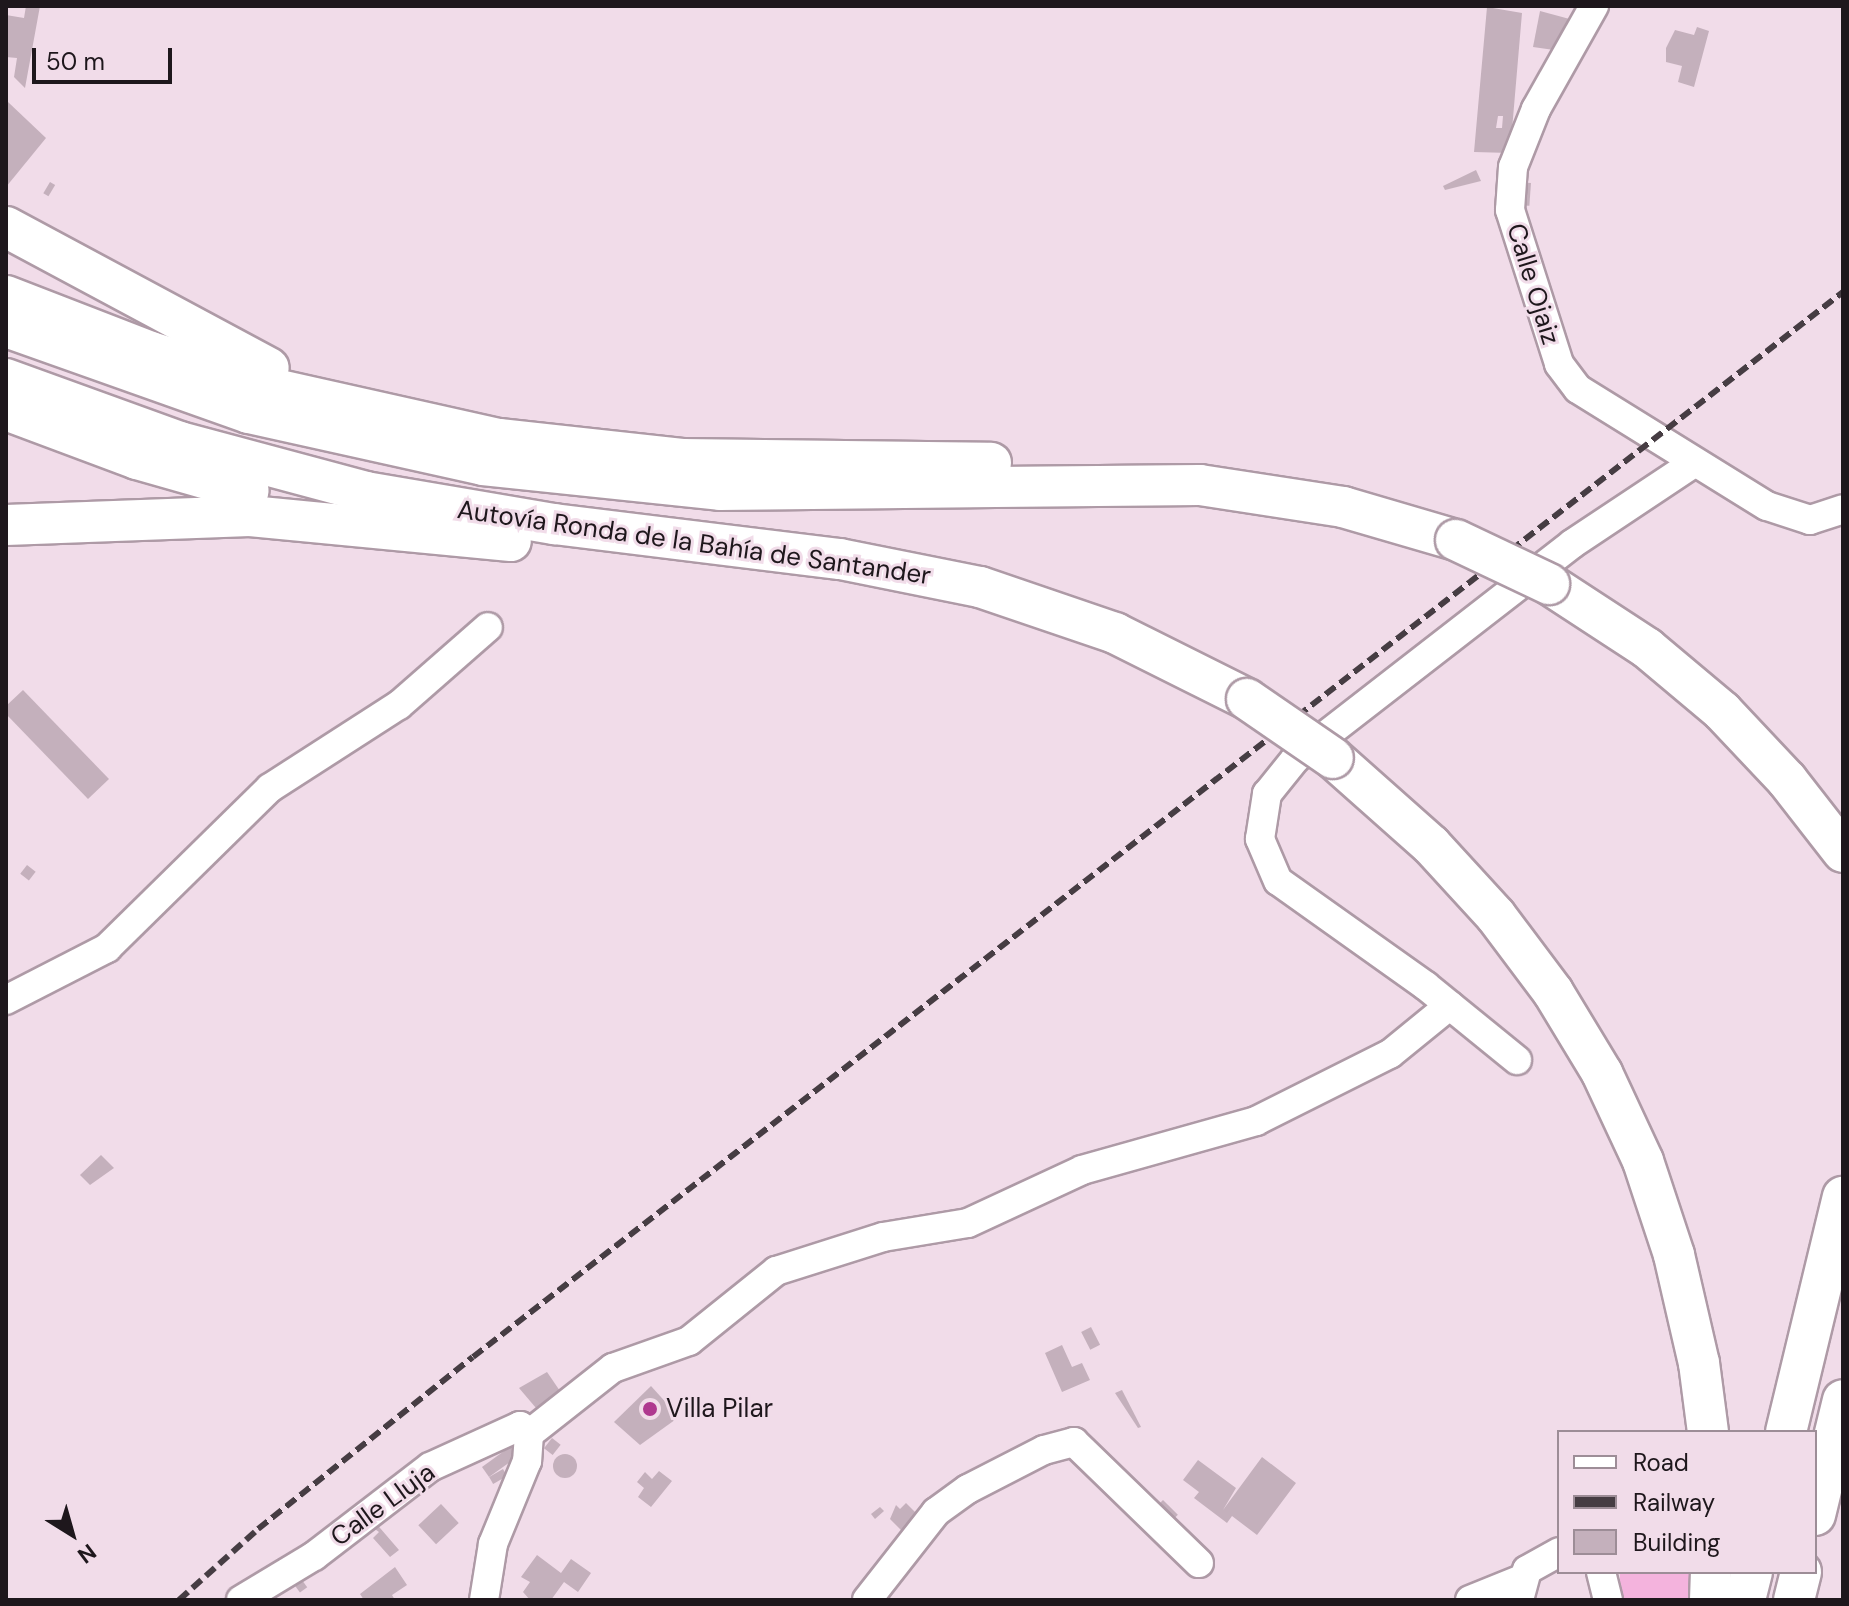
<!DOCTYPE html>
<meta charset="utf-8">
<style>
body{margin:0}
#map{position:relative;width:1849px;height:1606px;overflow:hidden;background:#f1dce9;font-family:"DM Sans",sans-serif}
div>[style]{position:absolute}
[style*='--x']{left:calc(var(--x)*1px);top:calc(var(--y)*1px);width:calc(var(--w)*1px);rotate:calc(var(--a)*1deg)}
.green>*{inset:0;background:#f4b3dd;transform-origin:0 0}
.building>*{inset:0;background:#c4b0bc;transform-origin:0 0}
.round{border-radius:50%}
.roads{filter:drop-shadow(2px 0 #ae9aa6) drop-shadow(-2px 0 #ae9aa6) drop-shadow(0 2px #ae9aa6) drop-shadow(0 -2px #ae9aa6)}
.minor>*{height:28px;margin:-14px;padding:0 14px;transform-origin:14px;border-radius:14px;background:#fff}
.highway>*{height:40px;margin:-20px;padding:0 20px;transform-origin:20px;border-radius:20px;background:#fff}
.rail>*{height:6px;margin-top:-3px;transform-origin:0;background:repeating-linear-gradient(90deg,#463d43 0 12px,transparent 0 18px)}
.bridges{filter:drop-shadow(2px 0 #ae9aa6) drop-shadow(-2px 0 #ae9aa6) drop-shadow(0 2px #ae9aa6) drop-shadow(0 -2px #ae9aa6)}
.highway-bridge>*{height:40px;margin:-20px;padding:0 20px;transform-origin:20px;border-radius:20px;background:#fff}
.dots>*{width:22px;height:22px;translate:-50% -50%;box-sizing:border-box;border:4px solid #f1dce9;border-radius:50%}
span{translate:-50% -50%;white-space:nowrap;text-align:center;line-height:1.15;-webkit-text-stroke:6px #f1dce9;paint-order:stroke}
.street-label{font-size:26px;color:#1e171c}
.poi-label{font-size:26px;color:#1e171c}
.left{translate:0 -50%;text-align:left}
.frame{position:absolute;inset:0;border:8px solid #1e171c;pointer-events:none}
.legend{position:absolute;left:1557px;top:1430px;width:260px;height:144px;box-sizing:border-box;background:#f1dce9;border:2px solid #9d8d97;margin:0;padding:10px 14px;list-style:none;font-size:24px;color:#1e171c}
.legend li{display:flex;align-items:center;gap:16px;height:40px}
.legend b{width:40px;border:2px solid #9d8d97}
.north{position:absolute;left:32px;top:1494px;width:80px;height:80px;-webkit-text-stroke:6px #f1dce9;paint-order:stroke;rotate:143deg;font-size:22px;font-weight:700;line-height:32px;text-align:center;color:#1e171c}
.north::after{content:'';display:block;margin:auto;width:28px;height:36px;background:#1e171c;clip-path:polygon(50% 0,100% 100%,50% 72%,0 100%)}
.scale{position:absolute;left:32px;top:48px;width:140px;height:36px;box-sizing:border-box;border:4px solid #1e171c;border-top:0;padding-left:10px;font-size:24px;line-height:28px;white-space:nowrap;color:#1e171c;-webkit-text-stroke:6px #f1dce9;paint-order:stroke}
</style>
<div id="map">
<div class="green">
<i style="left:1620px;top:1572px;width:78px;height:28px"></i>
</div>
<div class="building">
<i style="clip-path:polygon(26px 6px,40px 6px,25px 88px,14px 77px,17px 58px,6px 57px,6px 15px,24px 18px)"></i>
<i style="clip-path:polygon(evenodd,1487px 7px,1522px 13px,1510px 153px,1474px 152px,1487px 7px,1498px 116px,1503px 116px,1502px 128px,1496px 128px,1498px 116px)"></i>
<i style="clip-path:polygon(1540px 11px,1577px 21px,1561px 51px,1533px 47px)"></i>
<i style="clip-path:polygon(1697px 27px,1709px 31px,1694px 87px,1678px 82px,1682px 66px,1666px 62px,1666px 48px,1675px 30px,1694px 35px)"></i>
<i style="clip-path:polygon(8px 102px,46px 138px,6px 187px,6px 104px)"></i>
<i style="clip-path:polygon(1476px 170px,1481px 181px,1445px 190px,1443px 186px)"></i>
<i style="left:50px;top:182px;width:6px;height:13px;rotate:31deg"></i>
<i style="left:1518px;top:182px;width:13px;height:23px;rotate:4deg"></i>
<i style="clip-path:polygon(23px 690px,109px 779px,88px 799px,6px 714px,6px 706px)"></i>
<i style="left:27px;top:865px;width:11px;height:11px;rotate:38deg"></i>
<i style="clip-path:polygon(101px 1155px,114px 1168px,90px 1185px,80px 1175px)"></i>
<i style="left:1091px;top:1327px;width:20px;height:11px;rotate:63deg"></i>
<i style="clip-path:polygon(1062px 1345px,1072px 1367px,1082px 1363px,1090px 1380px,1062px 1392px,1045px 1353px)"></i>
<i style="clip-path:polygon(547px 1372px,560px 1391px,536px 1408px,519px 1388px)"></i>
<i style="clip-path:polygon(651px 1386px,679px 1417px,640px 1445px,614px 1422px)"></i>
<i style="clip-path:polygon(1122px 1390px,1141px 1427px,1138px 1428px,1115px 1393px)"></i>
<i style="left:552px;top:1438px;width:11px;height:13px;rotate:38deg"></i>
<i style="clip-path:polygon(515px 1443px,517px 1457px,489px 1477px,482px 1467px)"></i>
<i class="round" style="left:553px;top:1454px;width:24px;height:24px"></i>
<i style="clip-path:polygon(1262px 1457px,1296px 1483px,1257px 1535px,1232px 1516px,1227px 1523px,1194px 1498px,1199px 1492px,1183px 1480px,1198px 1460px,1236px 1488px,1223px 1510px)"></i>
<i style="left:503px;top:1469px;width:8px;height:16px;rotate:60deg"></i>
<i style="clip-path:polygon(659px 1471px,672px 1481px,651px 1507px,638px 1497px,644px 1488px,637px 1482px,645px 1472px,652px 1479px)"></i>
<i style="left:1163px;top:1500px;width:21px;height:11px;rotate:45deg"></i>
<i style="clip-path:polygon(906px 1503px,924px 1521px,909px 1538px,890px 1519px,896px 1505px,900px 1509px)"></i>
<i style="left:441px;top:1504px;width:26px;height:31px;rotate:47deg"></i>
<i style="clip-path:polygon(880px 1507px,884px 1511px,875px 1519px,871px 1514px)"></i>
<i style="clip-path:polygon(374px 1521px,399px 1550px,390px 1557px,373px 1538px,379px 1532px,369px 1525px)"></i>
<i style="clip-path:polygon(537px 1555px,561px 1573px,571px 1559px,591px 1573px,578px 1592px,564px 1582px,551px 1600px,530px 1600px,523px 1592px,530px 1582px,521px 1577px)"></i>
<i style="clip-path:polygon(395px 1567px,407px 1585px,392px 1595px,395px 1600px,364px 1600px,360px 1594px)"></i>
<i style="left:299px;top:1576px;width:14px;height:9px;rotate:54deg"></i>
</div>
<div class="roads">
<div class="minor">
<i style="--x:1594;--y:6;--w:118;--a:119.4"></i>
<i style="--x:1536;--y:109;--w:62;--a:111.6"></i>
<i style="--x:1513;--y:167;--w:43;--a:94"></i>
<i style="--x:1510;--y:210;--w:162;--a:72.3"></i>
<i style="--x:1559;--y:364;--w:31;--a:53"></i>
<i style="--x:1578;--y:389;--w:222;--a:31.8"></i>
<i style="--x:1767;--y:506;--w:45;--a:18"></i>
<i style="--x:1810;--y:520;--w:35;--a:-18"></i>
<i style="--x:6;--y:1000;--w:114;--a:-27.2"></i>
<i style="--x:107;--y:948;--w:228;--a:-44.5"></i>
<i style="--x:270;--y:788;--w:153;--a:-32.8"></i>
<i style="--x:399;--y:705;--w:118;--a:-41.2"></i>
<i style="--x:1517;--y:1060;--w:117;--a:-140.9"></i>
<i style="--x:1426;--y:986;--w:181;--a:-144.6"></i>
<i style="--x:1278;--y:881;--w:46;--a:-113.2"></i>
<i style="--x:1260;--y:839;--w:46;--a:-81.2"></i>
<i style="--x:1267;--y:794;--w:45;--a:-51.3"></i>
<i style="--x:1295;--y:759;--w:351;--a:-37.8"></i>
<i style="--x:1572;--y:544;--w:146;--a:-33.6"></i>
<i style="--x:529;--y:1434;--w:107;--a:-38.2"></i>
<i style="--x:613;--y:1368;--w:81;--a:-19.6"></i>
<i style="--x:689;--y:1341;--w:112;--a:-38.8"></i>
<i style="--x:776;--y:1271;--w:112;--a:-17.6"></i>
<i style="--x:883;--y:1237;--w:86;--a:-9.4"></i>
<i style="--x:968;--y:1223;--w:126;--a:-24.9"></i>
<i style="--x:1082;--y:1170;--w:181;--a:-15.7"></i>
<i style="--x:1256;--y:1121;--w:150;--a:-26.6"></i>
<i style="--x:1390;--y:1054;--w:77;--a:-39.2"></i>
<i style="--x:1601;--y:1572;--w:29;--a:76"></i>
<i style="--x:241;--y:1600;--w:85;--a:-31.1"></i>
<i style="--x:314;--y:1556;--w:146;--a:-37.5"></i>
<i style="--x:430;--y:1467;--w:99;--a:-24.5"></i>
<i style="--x:520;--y:1426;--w:12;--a:42"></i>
<i style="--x:529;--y:1434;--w:27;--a:94"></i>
<i style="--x:527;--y:1461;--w:90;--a:112.3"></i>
<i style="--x:493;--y:1544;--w:57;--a:99.1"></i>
<i style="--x:867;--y:1600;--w:112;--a:-51.9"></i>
<i style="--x:936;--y:1512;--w:39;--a:-36"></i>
<i style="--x:968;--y:1489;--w:85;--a:-27.2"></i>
<i style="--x:1044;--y:1450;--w:31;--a:-15"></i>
<i style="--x:1074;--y:1442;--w:174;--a:44.1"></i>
<i style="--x:1470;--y:1600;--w:56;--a:-22"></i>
<i style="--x:1519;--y:1600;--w:31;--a:-75"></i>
<i style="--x:1527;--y:1570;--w:37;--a:-29"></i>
</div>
<div class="highway">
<i style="--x:6;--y:227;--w:298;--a:28.2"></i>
<i style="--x:6;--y:296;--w:155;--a:21.1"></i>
<i style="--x:151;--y:352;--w:115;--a:17.2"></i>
<i style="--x:261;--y:386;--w:244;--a:12.6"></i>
<i style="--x:499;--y:439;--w:184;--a:6.2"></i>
<i style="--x:682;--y:459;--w:309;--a:0.7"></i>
<i style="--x:6;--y:327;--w:258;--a:19.5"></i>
<i style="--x:249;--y:413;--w:240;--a:12.5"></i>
<i style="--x:483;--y:465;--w:238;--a:6"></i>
<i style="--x:720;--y:490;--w:480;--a:-0.6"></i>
<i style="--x:1200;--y:485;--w:145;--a:8.7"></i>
<i style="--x:1343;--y:507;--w:118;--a:16.3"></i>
<i style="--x:6;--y:379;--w:185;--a:19.9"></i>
<i style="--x:180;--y:442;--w:193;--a:15"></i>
<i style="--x:366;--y:492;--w:191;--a:9.7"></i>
<i style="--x:554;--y:524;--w:288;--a:7"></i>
<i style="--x:840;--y:559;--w:143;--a:11.3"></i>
<i style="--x:980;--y:587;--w:143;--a:18.8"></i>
<i style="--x:1115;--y:633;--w:148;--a:26.6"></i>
<i style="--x:6;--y:410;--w:140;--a:20.5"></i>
<i style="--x:137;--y:459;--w:116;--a:15.9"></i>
<i style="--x:6;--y:525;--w:244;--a:-2.1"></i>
<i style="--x:250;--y:516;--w:262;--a:5.5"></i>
<i style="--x:1549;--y:584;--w:117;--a:33.1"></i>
<i style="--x:1647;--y:648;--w:98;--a:40"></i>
<i style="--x:1722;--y:711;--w:95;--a:46.7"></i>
<i style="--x:1787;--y:780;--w:91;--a:52.1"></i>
<i style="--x:1333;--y:758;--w:131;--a:41.6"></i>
<i style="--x:1431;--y:845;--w:96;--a:47.5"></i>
<i style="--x:1496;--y:916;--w:95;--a:53.1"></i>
<i style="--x:1553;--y:992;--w:95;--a:58.8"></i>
<i style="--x:1602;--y:1073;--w:97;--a:65"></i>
<i style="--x:1643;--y:1161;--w:99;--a:71.7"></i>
<i style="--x:1674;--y:1255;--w:111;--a:77"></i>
<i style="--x:1699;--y:1363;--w:70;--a:82.6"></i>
<i style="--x:1786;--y:1432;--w:242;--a:-76.4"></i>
<i style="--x:1815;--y:1515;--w:118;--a:-76.3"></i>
<i style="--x:1710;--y:1600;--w:28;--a:-88"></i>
<i style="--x:1745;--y:1600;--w:29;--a:-76"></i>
<i style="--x:1794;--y:1600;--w:29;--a:-76"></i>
</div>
</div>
<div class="rail">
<i style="--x:179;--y:1600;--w:106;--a:-41.9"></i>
<i style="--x:258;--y:1529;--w:275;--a:-38.7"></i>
<i style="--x:473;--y:1357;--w:1735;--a:-37.86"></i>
</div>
<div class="bridges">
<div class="highway-bridge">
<i style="--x:1456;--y:540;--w:103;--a:25.3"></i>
<i style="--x:1247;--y:699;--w:104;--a:34.5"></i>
</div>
</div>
<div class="dots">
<i style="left:650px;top:1409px;background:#af388f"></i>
</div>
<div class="street-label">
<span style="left:1533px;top:284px;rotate:73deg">Calle Ojaiz</span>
<span style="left:694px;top:543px;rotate:8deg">Autovía Ronda de la Bahía de Santander</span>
<span style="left:383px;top:1505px;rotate:-36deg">Calle Lluja</span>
</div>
<div class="poi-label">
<span class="left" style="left:666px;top:1409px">Villa Pilar</span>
</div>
<div class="frame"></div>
<ul class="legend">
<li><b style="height:10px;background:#fff"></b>Road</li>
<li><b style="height:10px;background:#463d43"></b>Railway</li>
<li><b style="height:22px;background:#c4b0bc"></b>Building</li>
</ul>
<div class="north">N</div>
<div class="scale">50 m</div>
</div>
